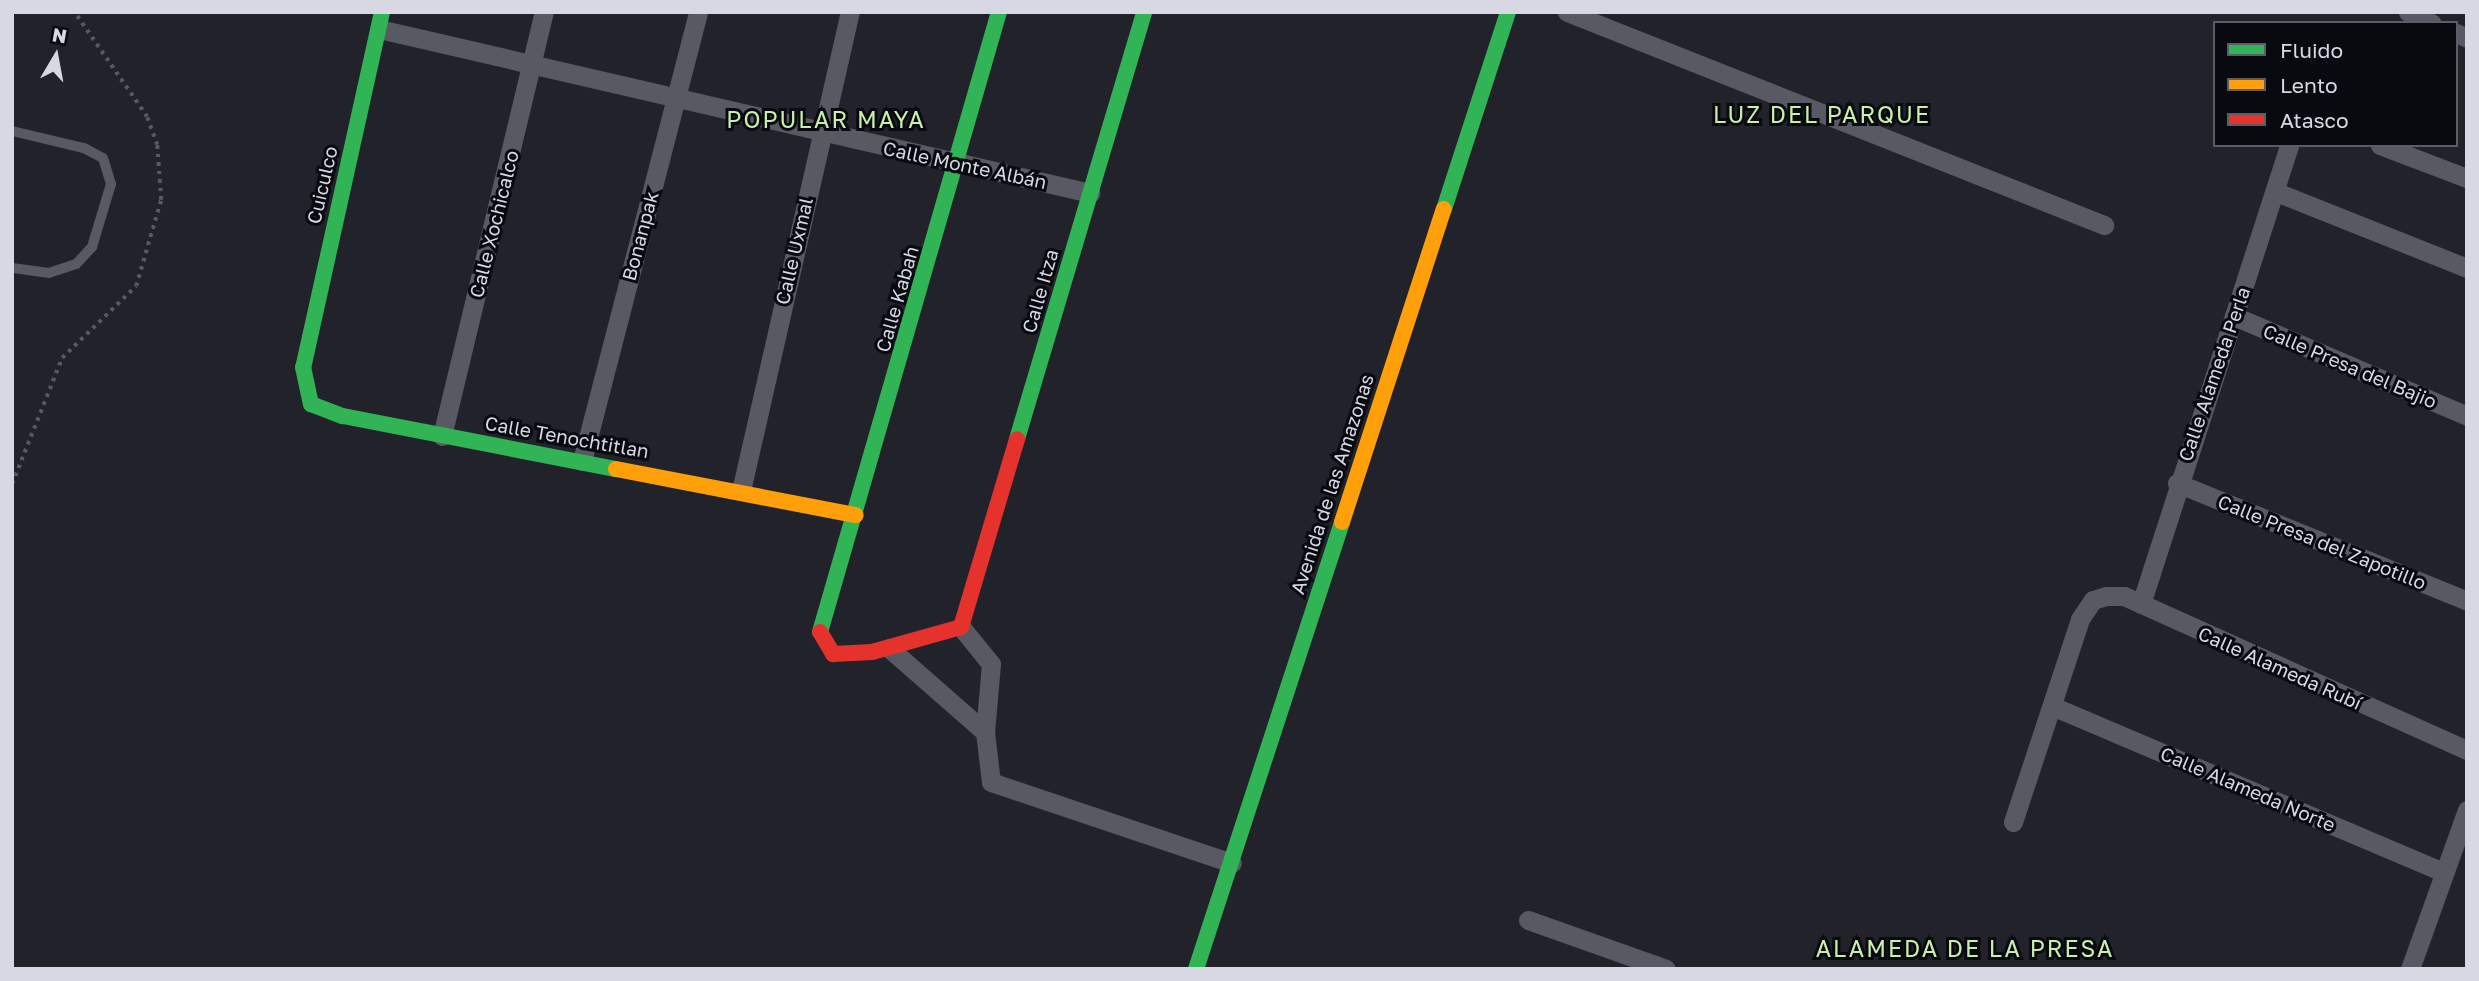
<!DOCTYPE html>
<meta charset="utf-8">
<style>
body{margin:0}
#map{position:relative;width:2479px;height:981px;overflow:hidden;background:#22222a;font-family:"Golos Text",sans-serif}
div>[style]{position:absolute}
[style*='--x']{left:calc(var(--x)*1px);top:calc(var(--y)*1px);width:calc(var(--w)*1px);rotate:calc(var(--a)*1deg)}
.path>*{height:3.5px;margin-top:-1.75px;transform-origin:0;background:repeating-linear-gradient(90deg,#595961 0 3.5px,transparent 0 8.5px)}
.lane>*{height:10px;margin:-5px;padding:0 5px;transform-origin:5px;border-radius:5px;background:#595964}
.street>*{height:19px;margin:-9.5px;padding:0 9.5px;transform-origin:9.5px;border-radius:9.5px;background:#595964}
.fast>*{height:16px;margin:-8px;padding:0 8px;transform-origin:8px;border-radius:8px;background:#30b455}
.slow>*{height:16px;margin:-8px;padding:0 8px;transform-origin:8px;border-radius:8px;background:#ff9f0a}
.jam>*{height:16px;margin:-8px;padding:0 8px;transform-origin:8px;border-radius:8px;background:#e5322d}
span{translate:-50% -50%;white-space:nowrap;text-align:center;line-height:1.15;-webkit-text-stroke:6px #090a10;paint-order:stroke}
.street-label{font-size:19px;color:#d7d8e3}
.quarter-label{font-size:23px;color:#c8f0ab;letter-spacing:2px}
.frame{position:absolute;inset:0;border:14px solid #d7d8e3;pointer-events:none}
.legend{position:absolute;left:2213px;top:21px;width:245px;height:126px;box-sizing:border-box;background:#090a10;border:2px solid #5b5c64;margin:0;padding:9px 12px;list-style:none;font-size:21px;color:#d7d8e3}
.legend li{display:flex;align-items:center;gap:14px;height:35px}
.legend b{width:35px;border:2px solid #5b5c64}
.north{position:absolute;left:21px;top:21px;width:70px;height:70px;-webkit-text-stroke:5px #090a10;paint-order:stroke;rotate:10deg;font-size:19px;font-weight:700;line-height:28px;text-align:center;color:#d7d8e3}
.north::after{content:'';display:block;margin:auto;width:24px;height:32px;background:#d7d8e3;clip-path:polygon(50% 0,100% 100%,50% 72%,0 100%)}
</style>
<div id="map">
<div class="path">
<i style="--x:12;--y:484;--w:136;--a:-68.4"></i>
<i style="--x:62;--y:358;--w:103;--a:-44.2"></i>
<i style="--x:136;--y:286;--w:90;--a:-73.8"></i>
<i style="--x:161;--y:200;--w:55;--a:-94.2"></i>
<i style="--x:157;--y:145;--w:30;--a:-110"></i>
<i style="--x:147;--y:117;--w:128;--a:-124.8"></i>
</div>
<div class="lane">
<i style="--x:12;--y:131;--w:74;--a:13.3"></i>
<i style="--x:84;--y:148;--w:21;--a:28"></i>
<i style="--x:103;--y:158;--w:27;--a:73"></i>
<i style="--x:111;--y:184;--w:66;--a:106.8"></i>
<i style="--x:92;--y:247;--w:23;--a:133"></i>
<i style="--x:76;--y:264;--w:28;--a:162"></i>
<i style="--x:49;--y:273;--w:37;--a:-172"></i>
</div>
<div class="street">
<i style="--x:1567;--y:12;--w:578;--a:21.64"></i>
<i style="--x:2408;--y:12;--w:26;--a:25"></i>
<i style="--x:379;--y:29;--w:730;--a:12.99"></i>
<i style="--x:2456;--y:33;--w:12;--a:24"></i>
<i style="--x:2380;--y:145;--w:93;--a:20.8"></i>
<i style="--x:2276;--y:192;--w:206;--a:21.7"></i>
<i style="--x:2234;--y:316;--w:254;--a:23.2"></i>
<i style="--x:442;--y:436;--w:436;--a:-76.5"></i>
<i style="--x:582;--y:461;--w:464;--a:-75.5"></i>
<i style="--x:2177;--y:483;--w:313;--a:22.1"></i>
<i style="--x:741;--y:491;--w:491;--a:-77.2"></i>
<i style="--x:2141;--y:604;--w:482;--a:-72.1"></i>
<i style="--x:961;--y:627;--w:48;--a:51"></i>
<i style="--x:991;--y:664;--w:68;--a:95"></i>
<i style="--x:985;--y:732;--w:50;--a:83.2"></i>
<i style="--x:991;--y:782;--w:254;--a:18.6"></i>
<i style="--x:889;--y:648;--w:128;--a:41.2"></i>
<i style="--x:2052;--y:706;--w:425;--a:23"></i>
<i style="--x:2013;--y:822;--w:214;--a:-71.7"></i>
<i style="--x:2080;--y:619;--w:23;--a:-56"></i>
<i style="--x:2093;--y:600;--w:14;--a:-17"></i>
<i style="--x:2106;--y:596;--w:18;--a:0"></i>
<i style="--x:2124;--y:596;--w:376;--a:24.2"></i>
<i style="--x:1528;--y:920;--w:146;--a:19.5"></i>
<i style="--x:2410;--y:969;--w:169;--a:-70.3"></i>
</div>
<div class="fast">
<i style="--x:382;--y:12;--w:364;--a:102.5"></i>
<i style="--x:303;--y:367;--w:38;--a:78"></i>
<i style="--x:311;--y:404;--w:34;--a:21"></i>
<i style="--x:343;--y:416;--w:278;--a:11"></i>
<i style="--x:1444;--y:209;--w:207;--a:-72"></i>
<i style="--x:1017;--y:439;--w:445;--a:-73.4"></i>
<i style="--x:820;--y:632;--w:645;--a:-73.9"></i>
<i style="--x:1196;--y:969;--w:470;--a:-71.9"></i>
</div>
<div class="slow">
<i style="--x:616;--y:469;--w:244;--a:10.9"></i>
<i style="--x:1342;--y:522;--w:329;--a:-72"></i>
</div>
<div class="jam">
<i style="--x:820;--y:632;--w:26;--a:59"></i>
<i style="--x:833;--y:654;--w:39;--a:-3"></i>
<i style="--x:872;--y:652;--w:92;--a:-15.7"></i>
<i style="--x:961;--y:627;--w:196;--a:-73.4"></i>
</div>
<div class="street-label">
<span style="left:965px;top:165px;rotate:12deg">Calle Monte Albán</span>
<span style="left:322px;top:185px;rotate:-77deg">Cuiculco</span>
<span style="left:494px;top:224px;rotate:-76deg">Calle Xochicalco</span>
<span style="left:640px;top:236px;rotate:-75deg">Bonanpak</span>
<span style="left:794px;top:251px;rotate:-77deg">Calle Uxmal</span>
<span style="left:1040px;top:291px;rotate:-74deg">Calle Itza</span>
<span style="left:897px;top:299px;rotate:-74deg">Calle Kabah</span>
<span style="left:2350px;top:366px;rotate:23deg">Calle Presa del Bajio</span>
<span style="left:2214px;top:374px;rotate:-71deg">Calle Alameda Perla</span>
<span style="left:567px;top:437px;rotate:10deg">Calle Tenochtitlan</span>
<span style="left:1332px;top:484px;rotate:-72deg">Avenida de las Amazonas</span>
<span style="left:2322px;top:542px;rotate:22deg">Calle Presa del Zapotillo</span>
<span style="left:2280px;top:668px;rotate:24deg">Calle Alameda Rubí</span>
<span style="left:2248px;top:789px;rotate:23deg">Calle Alameda Norte</span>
</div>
<div class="quarter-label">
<span style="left:1822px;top:114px">LUZ DEL PARQUE</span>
<span style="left:826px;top:119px">POPULAR MAYA</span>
<span style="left:1965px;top:948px">ALAMEDA DE LA PRESA</span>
</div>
<div class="frame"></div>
<ul class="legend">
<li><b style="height:9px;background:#30b455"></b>Fluido</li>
<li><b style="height:9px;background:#ff9f0a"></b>Lento</li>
<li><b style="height:9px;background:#e5322d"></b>Atasco</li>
</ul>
<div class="north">N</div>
</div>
